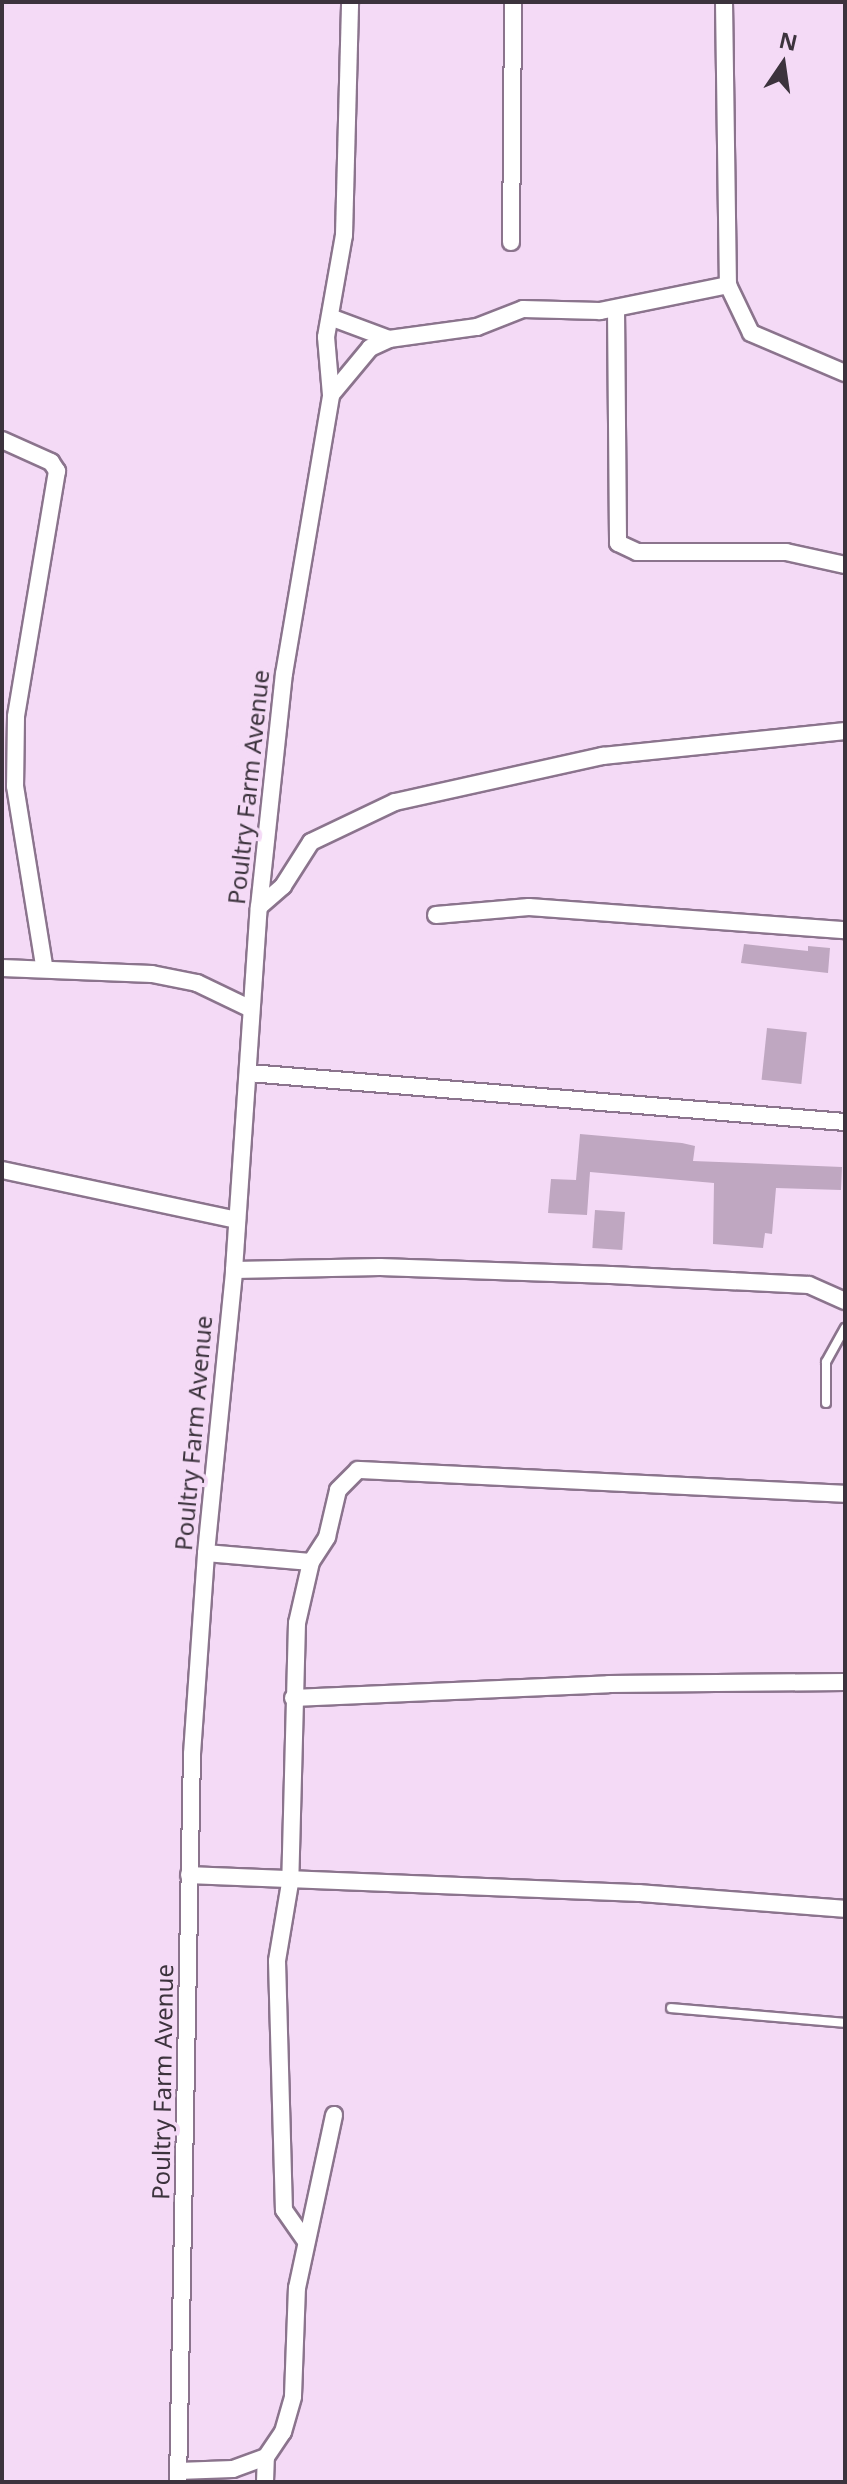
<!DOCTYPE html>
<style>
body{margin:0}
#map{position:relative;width:847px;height:2484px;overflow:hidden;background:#f4daf6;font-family:"Noto Sans",sans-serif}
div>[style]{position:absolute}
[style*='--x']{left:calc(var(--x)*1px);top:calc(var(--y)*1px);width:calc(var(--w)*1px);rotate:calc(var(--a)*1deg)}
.building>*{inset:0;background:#bfa7c1;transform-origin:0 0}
.roads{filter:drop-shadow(2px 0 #8b748d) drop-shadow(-2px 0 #8b748d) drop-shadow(0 2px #8b748d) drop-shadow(0 -2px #8b748d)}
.service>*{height:8px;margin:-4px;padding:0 4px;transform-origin:4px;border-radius:4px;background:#fff}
.minor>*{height:16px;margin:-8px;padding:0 8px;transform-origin:8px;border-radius:8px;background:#fff}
span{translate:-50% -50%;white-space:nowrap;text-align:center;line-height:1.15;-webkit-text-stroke:8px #f4daf6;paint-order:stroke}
.street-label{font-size:24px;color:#3c333d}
.frame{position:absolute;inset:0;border:4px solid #3c333d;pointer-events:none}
.north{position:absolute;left:743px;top:24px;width:80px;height:80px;-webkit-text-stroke:6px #f4daf6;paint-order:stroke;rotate:13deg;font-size:22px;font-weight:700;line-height:32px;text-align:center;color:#3c333d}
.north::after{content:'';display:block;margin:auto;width:28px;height:36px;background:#3c333d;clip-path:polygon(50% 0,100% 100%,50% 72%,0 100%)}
</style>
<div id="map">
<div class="building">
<i style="clip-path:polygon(744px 944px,808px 951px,808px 946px,830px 948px,828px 973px,741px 963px)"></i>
<i style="left:767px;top:1028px;width:40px;height:52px;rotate:6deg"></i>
<i style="clip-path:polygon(580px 1134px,682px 1143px,695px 1146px,693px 1161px,842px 1167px,841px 1190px,776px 1188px,772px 1234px,765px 1233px,763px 1248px,713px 1244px,714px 1183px,590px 1172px,587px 1215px,548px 1213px,551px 1179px,576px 1180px)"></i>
<i style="left:595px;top:1210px;width:30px;height:38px;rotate:4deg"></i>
</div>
<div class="roads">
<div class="service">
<i style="--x:826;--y:1403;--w:41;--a:-90"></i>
<i style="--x:826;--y:1362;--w:39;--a:-61"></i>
<i style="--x:671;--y:2008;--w:175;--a:4.9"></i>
</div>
<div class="minor">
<i style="--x:724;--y:2;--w:283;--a:89.2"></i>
<i style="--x:728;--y:285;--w:53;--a:64.4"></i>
<i style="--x:751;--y:333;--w:102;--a:23.1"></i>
<i style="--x:511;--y:242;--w:240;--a:-89.5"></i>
<i style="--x:616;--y:309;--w:234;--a:89.5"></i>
<i style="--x:618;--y:543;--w:21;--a:25"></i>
<i style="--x:637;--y:552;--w:149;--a:0"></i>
<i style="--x:786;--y:552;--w:60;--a:12.4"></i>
<i style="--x:330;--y:317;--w:63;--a:20.4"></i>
<i style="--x:331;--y:395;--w:61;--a:-50.3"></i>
<i style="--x:370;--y:348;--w:21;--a:-25"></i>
<i style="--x:389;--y:339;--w:89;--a:-7.8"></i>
<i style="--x:477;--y:327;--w:49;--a:-21.4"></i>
<i style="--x:523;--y:309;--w:77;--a:1.5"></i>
<i style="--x:600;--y:311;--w:131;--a:-11.5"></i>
<i style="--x:2;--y:440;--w:54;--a:24.2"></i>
<i style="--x:51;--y:462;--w:11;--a:56"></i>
<i style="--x:57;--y:471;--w:249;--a:99.5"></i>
<i style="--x:16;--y:717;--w:69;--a:90.8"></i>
<i style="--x:15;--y:786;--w:182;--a:80.8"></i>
<i style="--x:259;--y:907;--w:32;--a:-41"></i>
<i style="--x:283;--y:886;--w:52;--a:-57.5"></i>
<i style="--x:311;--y:842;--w:93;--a:-25.5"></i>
<i style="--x:395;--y:802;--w:213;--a:-12.5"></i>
<i style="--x:603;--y:756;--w:243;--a:-5.9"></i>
<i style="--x:436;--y:915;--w:93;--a:-4.9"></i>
<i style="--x:529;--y:907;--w:317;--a:4.2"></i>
<i style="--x:2;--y:968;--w:150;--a:2.3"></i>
<i style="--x:152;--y:974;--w:46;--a:11.3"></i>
<i style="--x:197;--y:983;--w:60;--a:25.7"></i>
<i style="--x:249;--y:1073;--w:598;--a:4.7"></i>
<i style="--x:2;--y:1170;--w:240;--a:12"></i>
<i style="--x:234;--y:1270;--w:146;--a:-1.2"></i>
<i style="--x:380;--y:1267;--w:231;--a:2"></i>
<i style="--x:611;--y:1275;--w:198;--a:2.9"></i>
<i style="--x:809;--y:1285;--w:39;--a:24"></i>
<i style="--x:206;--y:1553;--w:105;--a:4.9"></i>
<i style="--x:311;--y:1562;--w:63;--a:102.9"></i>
<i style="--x:297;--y:1623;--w:260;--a:91.5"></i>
<i style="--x:290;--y:1883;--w:79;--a:99.5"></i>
<i style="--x:277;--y:1961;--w:249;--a:88.4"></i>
<i style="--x:284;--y:2210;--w:38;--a:55"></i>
<i style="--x:311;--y:1562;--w:30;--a:-57"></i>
<i style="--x:327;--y:1537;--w:48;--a:-76.8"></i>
<i style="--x:338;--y:1490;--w:28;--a:-45"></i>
<i style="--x:358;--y:1470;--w:488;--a:2.8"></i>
<i style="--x:293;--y:1698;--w:316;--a:-2.5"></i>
<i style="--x:609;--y:1684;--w:236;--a:-0.5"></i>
<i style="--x:189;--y:1875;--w:450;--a:2.3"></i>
<i style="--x:639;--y:1893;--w:207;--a:4.4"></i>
<i style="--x:178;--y:2471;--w:55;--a:-2.1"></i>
<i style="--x:233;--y:2469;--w:35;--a:-20"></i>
<i style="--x:266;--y:2457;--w:30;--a:-56"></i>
<i style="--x:283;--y:2432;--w:37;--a:-74"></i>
<i style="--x:293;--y:2396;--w:108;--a:-87.9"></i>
<i style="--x:297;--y:2288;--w:177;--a:-77.9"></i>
<i style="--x:178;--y:2482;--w:728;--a:-88.9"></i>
<i style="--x:192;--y:1754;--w:201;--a:-86"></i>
<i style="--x:206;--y:1553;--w:284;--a:-84.3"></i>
<i style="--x:234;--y:1270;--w:364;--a:-86.1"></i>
<i style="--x:259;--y:907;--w:234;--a:-83.9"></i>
<i style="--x:284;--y:674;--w:283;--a:-80.4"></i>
<i style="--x:331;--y:395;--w:58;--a:-94.9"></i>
<i style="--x:326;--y:337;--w:104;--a:-80"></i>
<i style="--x:344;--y:235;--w:233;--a:-88.5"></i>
<i style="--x:265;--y:2482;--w:25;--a:-88"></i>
</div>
</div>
<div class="street-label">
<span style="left:248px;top:787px;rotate:-84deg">Poultry Farm Avenue</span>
<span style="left:193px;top:1433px;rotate:-85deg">Poultry Farm Avenue</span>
<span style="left:162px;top:2082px;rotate:-89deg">Poultry Farm Avenue</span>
</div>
<div class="frame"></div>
<div class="north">N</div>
</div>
